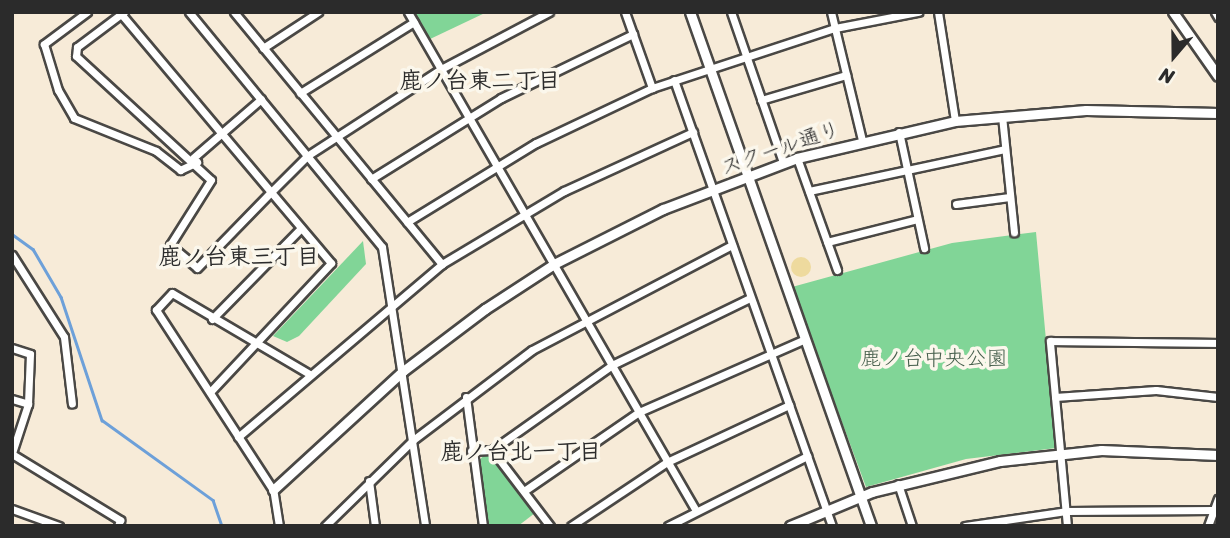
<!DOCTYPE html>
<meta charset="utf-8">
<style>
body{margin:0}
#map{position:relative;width:1230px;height:538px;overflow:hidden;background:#f7ebd8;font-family:Sriracha,"Klee One",sans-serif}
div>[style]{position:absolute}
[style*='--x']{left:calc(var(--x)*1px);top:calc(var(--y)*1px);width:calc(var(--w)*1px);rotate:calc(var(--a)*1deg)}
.green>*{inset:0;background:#81d597}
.sand>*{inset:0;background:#eeda9e}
.round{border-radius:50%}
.stream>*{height:2.5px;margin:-1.25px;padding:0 1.25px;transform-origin:1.25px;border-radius:1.25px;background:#6da0d9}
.roads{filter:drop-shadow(2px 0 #4a4845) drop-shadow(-2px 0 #4a4845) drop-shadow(0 2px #4a4845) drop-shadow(0 -2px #4a4845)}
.minor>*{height:7px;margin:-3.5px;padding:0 3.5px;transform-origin:3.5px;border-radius:3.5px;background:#fff}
.tertiary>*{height:9px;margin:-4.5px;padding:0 4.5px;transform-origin:4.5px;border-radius:4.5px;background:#fff}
span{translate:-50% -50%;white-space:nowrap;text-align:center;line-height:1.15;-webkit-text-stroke:7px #fbf7ec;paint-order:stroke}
.street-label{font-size:21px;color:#2b2b2b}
.park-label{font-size:21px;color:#455e4b}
.neighbourhood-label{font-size:23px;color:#2b2b2b;font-weight:700}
.frame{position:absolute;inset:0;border:14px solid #2b2b2b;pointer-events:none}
.north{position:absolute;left:1139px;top:21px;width:70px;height:70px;-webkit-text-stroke:5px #fbf7ec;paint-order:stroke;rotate:200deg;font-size:19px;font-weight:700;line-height:28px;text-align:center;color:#2b2b2b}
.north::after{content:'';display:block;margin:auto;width:24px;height:32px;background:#2b2b2b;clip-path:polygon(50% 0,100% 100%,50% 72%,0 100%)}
</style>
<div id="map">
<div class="green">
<i style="clip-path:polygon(412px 12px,487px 12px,428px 40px)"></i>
<i style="clip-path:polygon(1036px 232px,1056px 448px,966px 459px,866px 487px,792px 287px,952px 243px)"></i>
<i style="clip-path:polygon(363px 241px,366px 264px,299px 336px,287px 342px,273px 336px)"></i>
<i style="clip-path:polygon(484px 455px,493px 457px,535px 513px,518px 526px,486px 526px,476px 464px)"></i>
</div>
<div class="sand">
<i class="round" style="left:791px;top:257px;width:20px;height:20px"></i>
</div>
<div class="stream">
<i style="--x:12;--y:234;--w:26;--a:36"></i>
<i style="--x:33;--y:249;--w:56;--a:59.7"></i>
<i style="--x:61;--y:297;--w:130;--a:71.6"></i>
<i style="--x:102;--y:420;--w:137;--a:35.8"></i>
<i style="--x:213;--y:500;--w:28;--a:71"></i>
</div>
<div class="roads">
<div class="minor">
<i style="--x:87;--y:12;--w:54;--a:143.3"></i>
<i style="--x:44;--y:44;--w:48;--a:73.1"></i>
<i style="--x:58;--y:90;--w:32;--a:60"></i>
<i style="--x:74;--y:118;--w:88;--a:21.9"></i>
<i style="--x:156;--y:151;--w:31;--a:38"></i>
<i style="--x:180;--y:170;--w:19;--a:-25"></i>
<i style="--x:189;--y:12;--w:304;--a:50.6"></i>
<i style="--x:382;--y:247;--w:282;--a:81.2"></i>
<i style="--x:234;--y:12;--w:327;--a:50.5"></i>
<i style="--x:408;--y:12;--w:574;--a:60"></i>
<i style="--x:625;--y:12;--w:81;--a:70.4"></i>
<i style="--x:731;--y:12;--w:159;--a:70.9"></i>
<i style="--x:831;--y:12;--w:132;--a:76.4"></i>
<i style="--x:938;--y:12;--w:110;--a:81.1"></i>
<i style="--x:1215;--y:12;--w:6;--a:59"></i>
<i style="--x:263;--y:48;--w:66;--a:-33.2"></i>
<i style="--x:674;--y:80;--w:473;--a:70.5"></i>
<i style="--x:300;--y:93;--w:134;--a:-31.9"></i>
<i style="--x:761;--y:100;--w:89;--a:-16.4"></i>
<i style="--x:1002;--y:116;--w:117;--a:84.1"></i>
<i style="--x:899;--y:132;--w:119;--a:77.8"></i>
<i style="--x:193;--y:158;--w:90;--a:-40.9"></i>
<i style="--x:797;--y:158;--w:119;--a:70.3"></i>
<i style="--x:371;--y:179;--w:153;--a:-31.9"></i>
<i style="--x:501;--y:98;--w:147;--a:-25.9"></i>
<i style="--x:809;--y:191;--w:200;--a:-12.1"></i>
<i style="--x:956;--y:204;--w:54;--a:-7.4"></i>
<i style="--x:407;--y:222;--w:151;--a:-31.5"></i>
<i style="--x:536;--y:143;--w:128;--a:-25.4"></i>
<i style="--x:652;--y:88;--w:193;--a:-18.2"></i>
<i style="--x:835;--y:28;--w:85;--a:-10.9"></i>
<i style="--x:827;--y:242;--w:93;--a:-14.3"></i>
<i style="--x:12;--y:255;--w:97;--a:57.6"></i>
<i style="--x:64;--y:337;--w:67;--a:83.2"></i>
<i style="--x:212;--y:319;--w:127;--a:-45.6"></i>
<i style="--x:12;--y:348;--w:19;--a:18"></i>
<i style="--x:30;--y:354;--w:50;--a:92.3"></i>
<i style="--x:28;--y:404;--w:52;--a:108.1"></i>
<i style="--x:210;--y:392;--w:177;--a:-46.8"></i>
<i style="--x:331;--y:263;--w:93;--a:-130.2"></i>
<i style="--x:271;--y:192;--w:233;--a:-130.1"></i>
<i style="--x:121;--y:14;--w:55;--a:143.1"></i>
<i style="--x:77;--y:47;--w:9;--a:96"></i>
<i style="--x:76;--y:56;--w:183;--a:42.6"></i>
<i style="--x:211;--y:180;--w:77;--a:122.2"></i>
<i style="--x:170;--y:245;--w:35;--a:40"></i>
<i style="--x:197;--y:268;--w:106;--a:-45.8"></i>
<i style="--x:271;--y:192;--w:51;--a:-45"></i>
<i style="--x:307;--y:156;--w:160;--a:-33"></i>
<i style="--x:441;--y:69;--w:122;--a:-27.8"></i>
<i style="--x:466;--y:397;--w:130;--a:82.5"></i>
<i style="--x:1055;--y:397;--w:101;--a:-4"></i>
<i style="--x:1156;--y:390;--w:62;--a:6.4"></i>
<i style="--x:12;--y:399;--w:17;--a:17"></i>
<i style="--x:238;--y:437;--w:267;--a:-40.3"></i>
<i style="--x:442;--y:264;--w:142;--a:-30.9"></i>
<i style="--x:564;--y:191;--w:142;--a:-24.6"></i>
<i style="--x:492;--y:450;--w:96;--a:52.7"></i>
<i style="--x:471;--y:451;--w:21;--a:-3"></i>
<i style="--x:492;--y:450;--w:147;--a:-35.3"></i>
<i style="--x:612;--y:365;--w:153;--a:-25.9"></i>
<i style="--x:12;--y:454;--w:127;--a:31.4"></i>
<i style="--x:120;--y:520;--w:6;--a:108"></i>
<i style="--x:369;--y:481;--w:45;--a:82.4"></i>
<i style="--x:898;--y:484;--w:44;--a:71.6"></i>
<i style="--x:524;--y:491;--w:140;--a:-34.5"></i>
<i style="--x:639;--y:412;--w:181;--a:-23.7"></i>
<i style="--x:12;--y:509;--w:50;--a:19.9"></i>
<i style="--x:279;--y:526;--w:36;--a:-99"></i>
<i style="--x:273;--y:490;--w:215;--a:-123"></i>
<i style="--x:156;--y:310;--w:23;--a:-47"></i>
<i style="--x:172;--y:293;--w:158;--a:30.5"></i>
<i style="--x:325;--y:526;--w:123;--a:-44.3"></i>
<i style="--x:413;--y:440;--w:149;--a:-37.1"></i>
<i style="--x:532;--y:350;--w:226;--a:-27.7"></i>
<i style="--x:571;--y:526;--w:115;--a:-33.7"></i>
<i style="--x:667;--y:462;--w:135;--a:-25"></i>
<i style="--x:668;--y:526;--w:156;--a:-26.7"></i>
<i style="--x:965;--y:526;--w:102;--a:-8.4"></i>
<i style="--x:1066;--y:511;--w:148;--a:-0.4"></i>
<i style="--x:1067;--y:526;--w:186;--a:-95.3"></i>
<i style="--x:1050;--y:341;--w:168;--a:0.7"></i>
<i style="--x:1208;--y:526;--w:29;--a:-70"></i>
</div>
<div class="tertiary">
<i style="--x:690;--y:12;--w:545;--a:70.6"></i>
<i style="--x:1173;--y:12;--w:78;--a:54.9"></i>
<i style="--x:121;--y:14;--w:3;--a:-45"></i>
<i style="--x:273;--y:490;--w:176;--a:-42.5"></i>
<i style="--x:403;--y:371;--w:103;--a:-37.1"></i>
<i style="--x:485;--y:309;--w:82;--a:-33.1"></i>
<i style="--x:554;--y:264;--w:122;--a:-26.8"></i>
<i style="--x:663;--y:209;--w:143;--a:-20.8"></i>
<i style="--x:797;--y:158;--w:162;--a:-13.2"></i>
<i style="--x:955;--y:121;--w:131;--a:-4.8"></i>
<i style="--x:1086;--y:110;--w:132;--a:1.3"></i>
<i style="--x:790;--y:526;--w:89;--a:-22.5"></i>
<i style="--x:872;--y:492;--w:132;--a:-13.6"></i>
<i style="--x:1000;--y:461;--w:102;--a:-6.2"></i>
<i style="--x:1101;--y:450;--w:117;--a:2.4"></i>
</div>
</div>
<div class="street-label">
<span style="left:780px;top:148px;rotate:-19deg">スクール通り</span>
</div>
<div class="park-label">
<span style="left:934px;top:358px">鹿ノ台中央公園</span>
</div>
<div class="neighbourhood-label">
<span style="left:480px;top:81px">鹿ノ台東二丁目</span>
<span style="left:239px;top:257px">鹿ノ台東三丁目</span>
<span style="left:521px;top:452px">鹿ノ台北一丁目</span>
</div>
<div class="frame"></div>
<div class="north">N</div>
</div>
